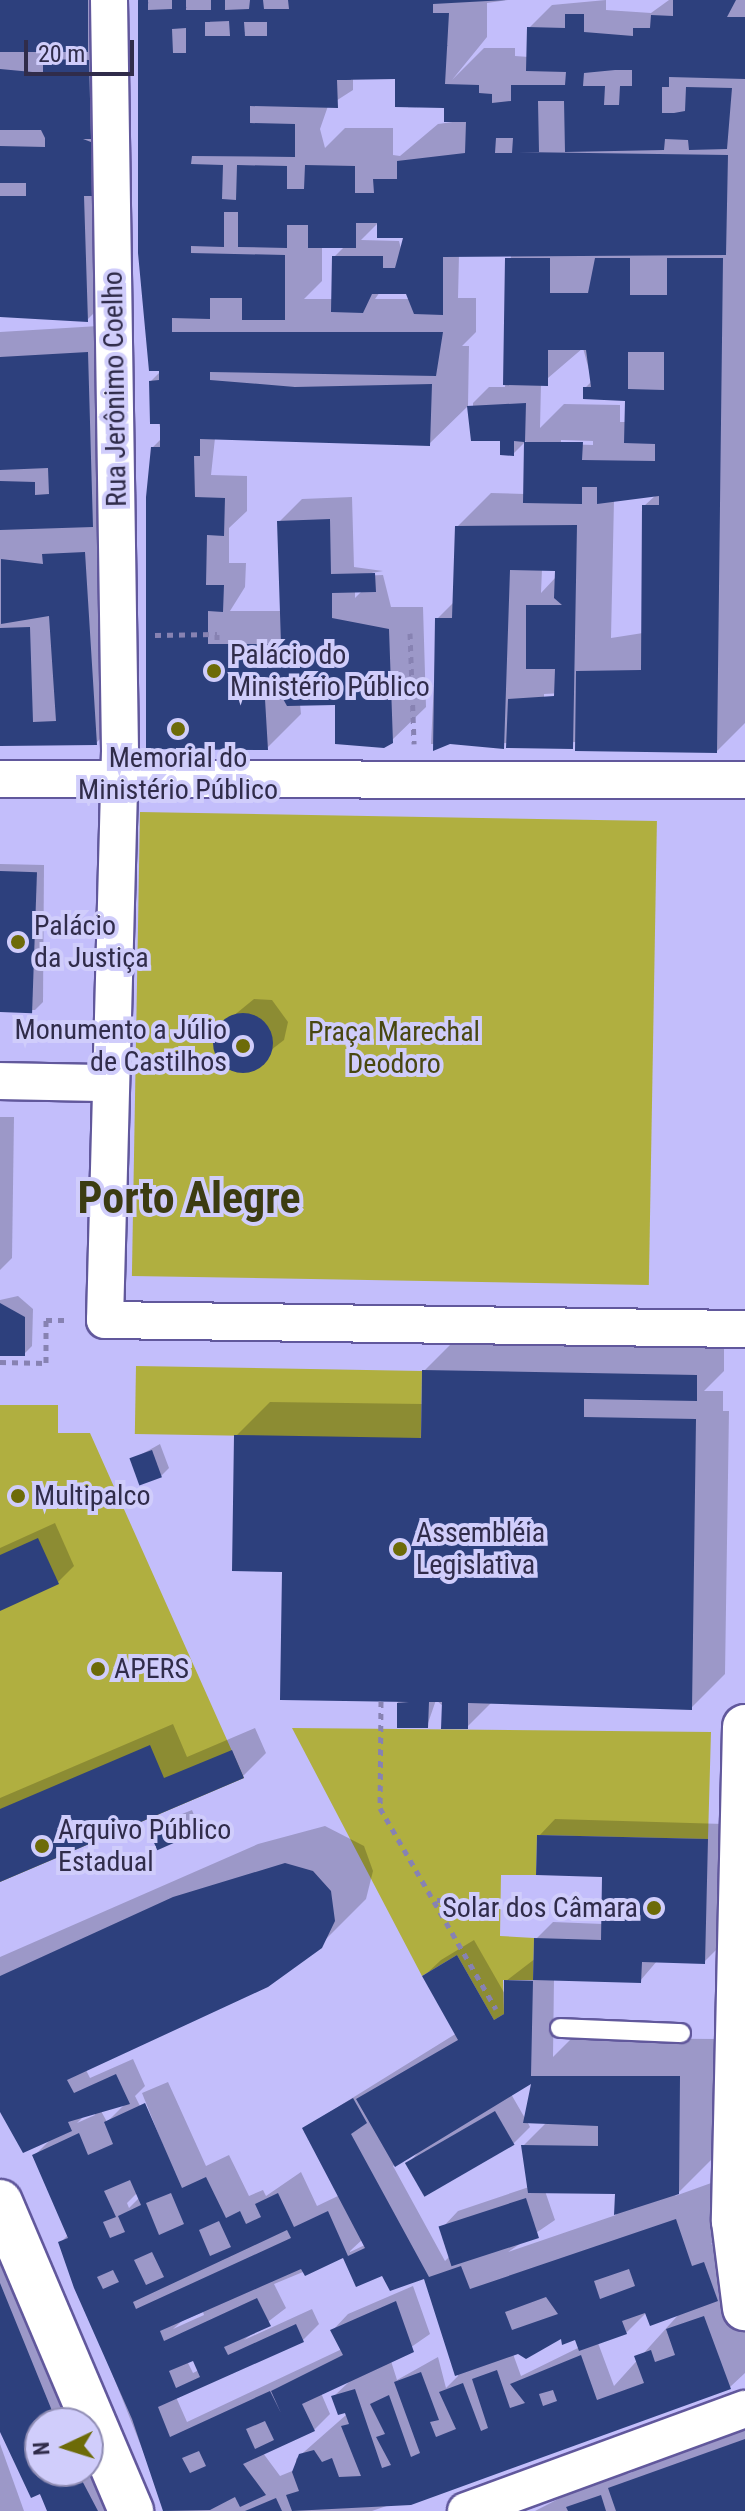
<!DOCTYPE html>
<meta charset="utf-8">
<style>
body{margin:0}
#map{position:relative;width:745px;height:2511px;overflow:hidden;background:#c3befb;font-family:"Roboto Condensed",sans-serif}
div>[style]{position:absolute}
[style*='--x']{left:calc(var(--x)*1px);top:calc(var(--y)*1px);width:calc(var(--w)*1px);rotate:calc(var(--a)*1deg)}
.green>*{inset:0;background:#b0af40;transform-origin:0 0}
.shadow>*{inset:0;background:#0003;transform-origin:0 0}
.building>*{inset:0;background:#2d407d;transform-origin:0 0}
.round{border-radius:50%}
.path>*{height:5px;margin-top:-2.5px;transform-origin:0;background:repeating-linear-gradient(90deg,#8782b2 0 6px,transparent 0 12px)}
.roads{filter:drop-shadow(2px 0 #61589c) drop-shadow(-2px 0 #61589c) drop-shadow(0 2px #61589c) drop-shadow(0 -2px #61589c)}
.service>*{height:18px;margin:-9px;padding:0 9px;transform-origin:9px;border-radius:9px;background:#fff}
.minor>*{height:36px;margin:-18px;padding:0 18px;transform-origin:18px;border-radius:18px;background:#fff}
.tertiary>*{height:44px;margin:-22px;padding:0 22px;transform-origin:22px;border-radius:22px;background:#fff}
.dots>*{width:22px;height:22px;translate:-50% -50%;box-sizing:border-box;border:4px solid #d0cdfb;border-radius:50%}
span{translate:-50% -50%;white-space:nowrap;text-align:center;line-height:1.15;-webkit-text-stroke:8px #d0cdfb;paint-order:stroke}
.street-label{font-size:28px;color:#302c4a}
.poi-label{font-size:28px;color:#302c4a}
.left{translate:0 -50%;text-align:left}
.right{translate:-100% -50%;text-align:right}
.park-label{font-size:28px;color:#484710}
.town-label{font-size:44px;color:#3c3c12;font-weight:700}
.north{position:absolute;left:24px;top:2407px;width:80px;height:80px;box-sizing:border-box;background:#d0cdfb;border:2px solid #908db4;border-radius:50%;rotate:266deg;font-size:22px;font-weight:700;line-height:32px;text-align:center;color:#302c4a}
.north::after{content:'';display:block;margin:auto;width:28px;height:36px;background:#6d6b08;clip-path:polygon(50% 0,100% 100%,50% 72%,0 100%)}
.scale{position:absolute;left:24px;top:40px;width:110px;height:36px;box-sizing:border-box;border:4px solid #302c4a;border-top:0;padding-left:10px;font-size:24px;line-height:28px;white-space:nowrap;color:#302c4a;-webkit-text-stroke:6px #d0cdfb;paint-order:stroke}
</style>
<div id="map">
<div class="green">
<i style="left:140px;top:812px;width:517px;height:464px;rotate:1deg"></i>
<i style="left:136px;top:1366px;width:286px;height:68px;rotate:1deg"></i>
<i style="clip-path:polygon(0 1405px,58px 1405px,58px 1433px,90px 1433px,244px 1778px,0 1882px)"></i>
<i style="clip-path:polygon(292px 1728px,711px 1732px,708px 1839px,537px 1835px,536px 1875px,501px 1875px,500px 1936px,534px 1938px,533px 1980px,503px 1980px,504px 2014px,494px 2020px,457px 1955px,422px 1976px)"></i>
</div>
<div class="shadow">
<i style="clip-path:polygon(0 0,110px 0,110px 297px,87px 320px,0 315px)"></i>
<i style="clip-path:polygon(evenodd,140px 0,508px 0,487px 3px,487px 37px,452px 80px,484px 48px,515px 48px,515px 56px,529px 57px,529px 28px,552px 5px,606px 0,606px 10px,651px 13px,669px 0,745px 0,745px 723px,717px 751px,577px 742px,431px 744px,437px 619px,455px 601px,457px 527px,491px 493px,525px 494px,526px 441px,513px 454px,505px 439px,473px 439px,473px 403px,489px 387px,505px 387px,511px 254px,459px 255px,458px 298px,476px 298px,476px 332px,462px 346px,469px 346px,468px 406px,429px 444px,215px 438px,211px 475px,247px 476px,247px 511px,229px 528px,229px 563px,246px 563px,245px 587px,230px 611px,282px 611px,279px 522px,302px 499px,352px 497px,354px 567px,383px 571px,354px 576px,383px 575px,391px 607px,423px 607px,426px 707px,391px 741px,336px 703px,300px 704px,301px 714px,267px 748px,148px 747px,153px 447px,162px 438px,151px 381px,163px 369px,140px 0,400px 76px,467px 120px,438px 124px,400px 156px,393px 155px,393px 128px,345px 128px,325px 148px,320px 129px,328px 106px,353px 90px,353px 77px,400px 76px,140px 0,379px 222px,405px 236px,402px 253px,399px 241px,361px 240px,379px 222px,140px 0,322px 246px,345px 246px,334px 257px,334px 299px,304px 299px,322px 281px,322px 246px,140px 0,380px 292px,407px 292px,410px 299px,375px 299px,380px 292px,140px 0,583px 348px,592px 381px,585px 388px,627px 399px,627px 422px,620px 422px,620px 405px,564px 404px,540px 428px,541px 384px,583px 348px,140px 0,561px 440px,593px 441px,593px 445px,561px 444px,561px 440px,140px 0,656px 495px,644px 506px,643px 633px,611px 638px,614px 500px,656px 495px,140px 0,542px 569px,557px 569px,556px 577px,541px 593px,542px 569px,140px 0,355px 590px,363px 590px,355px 598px,355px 590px,140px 0,564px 693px,564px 697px,544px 698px,544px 694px,564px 693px)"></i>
<i style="clip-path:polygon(115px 325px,134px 705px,96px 743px,0 744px,0 332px)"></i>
<i style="clip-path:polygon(0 864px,44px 865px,43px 1002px,35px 1010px,0 1010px)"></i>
<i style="clip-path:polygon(254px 999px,272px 1000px,288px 1022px,284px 1040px,244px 1071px,227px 1066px,215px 1043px,221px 1026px)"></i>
<i style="clip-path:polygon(0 1117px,14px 1117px,12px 1258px,0 1270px)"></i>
<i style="clip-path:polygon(18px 1296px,33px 1309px,32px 1346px,24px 1354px,0 1354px,0 1300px)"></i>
<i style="clip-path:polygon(452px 1343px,724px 1348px,724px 1371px,704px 1391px,723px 1391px,723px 1411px,729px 1411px,725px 1674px,691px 1708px,492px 1702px,467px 1727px,436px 1700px,427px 1726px,399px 1704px,284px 1570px,236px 1436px,270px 1402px,423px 1404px,424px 1371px)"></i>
<i style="clip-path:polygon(160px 1444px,169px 1468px,161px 1476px,133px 1459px)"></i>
<i style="clip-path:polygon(55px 1523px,74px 1566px,58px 1582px,0 1608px,0 1548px)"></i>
<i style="clip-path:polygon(173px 1724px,187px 1757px,255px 1728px,266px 1753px,243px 1776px,0 1879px,0 1798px)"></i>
<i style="left:192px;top:1810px;width:16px;height:47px;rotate:68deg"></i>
<i style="clip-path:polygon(evenodd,555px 1819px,724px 1824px,720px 1946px,704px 1962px,657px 1961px,640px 1981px,554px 1979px,553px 2057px,572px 2038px,718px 2039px,717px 2154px,675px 2196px,714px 2182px,729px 2226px,711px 2244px,720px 2247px,745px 2291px,745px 2373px,730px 2387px,372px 2511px,167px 2511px,60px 2243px,69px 2234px,35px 2155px,52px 2138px,0 2109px,0 1957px,258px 1844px,325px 1826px,364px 1846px,373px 1871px,366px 1899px,327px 1938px,267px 1986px,86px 2070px,90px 2078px,133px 2059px,145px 2086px,135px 2096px,176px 2178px,142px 2093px,168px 2082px,206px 2166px,229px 2155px,249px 2196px,263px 2190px,266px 2196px,301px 2172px,317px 2206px,340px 2195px,304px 2128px,457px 2033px,424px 1976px,441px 1960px,474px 1940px,506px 1996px,506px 1981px,536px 1958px,536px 1939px,553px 1922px,603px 1924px,605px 1875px,539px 1836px,555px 1819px,533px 2081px,526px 2120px,511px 2094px,533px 2081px,555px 1819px,125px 2104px,107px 2122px,101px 2111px,125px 2104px,555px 1819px,94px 2112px,95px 2115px,77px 2123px,84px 2116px,94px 2112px,555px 1819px,527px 2121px,547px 2122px,523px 2146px,529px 2187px,458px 2211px,442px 2228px,451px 2255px,445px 2261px,393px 2166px,421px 2149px,408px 2164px,514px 2143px,530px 2127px,527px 2121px,555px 1819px,545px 2191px,620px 2191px,616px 2215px,508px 2252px,555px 2220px,545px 2191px,555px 1819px,138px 2192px,140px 2197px,129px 2208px,127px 2203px,138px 2192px,555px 1819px,364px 2238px,367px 2244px,350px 2252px,350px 2251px,364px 2238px,555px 1819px,344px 2255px,382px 2273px,425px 2277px,458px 2376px,446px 2388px,438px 2357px,397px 2380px,391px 2361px,430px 2334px,413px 2286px,348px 2314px,332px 2331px,342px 2349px,187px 2422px,176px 2397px,303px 2340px,319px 2324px,312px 2309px,244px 2340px,286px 2308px,274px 2284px,344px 2255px,555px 1819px,203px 2312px,204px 2315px,173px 2329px,182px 2321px,203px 2312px,555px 1819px,647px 2312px,680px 2313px,614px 2386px,598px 2343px,626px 2333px,647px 2312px,555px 1819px,562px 2336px,577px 2337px,580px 2347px,521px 2376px,513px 2354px,562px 2336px,555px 1819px,194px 2359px,199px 2370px,193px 2373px,187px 2361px,194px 2359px,555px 1819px,351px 2380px,334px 2396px,346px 2415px,296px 2459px,297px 2469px,280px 2476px,263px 2453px,314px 2430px,330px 2414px,321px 2393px,351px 2380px)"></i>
<i style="clip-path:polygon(0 2206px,79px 2423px,40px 2423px,40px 2471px,88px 2471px,88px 2443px,127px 2511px,50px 2511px,0 2429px)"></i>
<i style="clip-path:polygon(745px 2418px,745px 2511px,535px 2511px,597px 2479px,631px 2473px,650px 2454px)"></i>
<i style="clip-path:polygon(0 2444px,24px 2511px,0 2511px)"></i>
</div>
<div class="building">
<i style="left:0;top:0;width:88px;height:52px"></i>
<i style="clip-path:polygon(evenodd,138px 0,148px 0,148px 10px,172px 9px,172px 0,186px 0,186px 10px,211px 10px,211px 0,225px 0,225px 10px,249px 9px,250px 0,263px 0,264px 9px,289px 9px,288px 0,506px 0,433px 4px,433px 13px,449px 13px,445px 84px,479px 85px,479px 93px,492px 94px,492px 103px,511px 101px,511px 85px,565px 85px,566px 72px,526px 71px,527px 27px,565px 28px,565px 14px,584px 14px,584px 32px,633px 36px,633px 28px,650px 28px,651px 15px,673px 16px,673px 0,736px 0,727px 17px,745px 17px,745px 79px,669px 77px,669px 87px,662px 87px,662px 113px,674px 113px,685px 111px,686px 87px,732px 88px,727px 149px,689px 150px,688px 140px,665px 139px,664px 150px,565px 152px,564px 101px,538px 101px,539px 152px,518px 152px,728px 155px,726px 255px,443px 257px,443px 315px,414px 314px,406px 294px,372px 294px,363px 313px,331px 312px,332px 256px,383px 256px,383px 268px,395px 268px,403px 238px,377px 238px,377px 223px,356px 223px,356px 248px,308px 248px,308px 225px,287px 225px,287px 248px,238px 247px,238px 212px,224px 212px,224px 247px,191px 246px,191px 253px,285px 255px,285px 320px,242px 320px,242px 298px,210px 298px,210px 319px,172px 318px,172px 332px,443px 332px,436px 376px,210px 372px,210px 380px,295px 387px,432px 384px,430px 446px,200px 439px,200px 456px,194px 456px,195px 497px,225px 498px,224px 536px,207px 535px,206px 585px,224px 585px,223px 612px,208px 611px,208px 644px,281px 644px,277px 521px,330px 519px,331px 574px,375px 573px,376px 592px,332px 593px,332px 618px,389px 629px,393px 743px,384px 748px,335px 744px,335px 705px,287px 706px,282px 697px,265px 699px,268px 750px,146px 749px,146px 497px,151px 447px,160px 447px,160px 424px,150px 424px,149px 381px,159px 380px,159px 371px,149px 371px,138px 253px,138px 0,229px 21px,230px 36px,205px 36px,205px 22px,229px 21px,138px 0,244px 22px,267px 22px,267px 36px,245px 36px,244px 22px,138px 0,186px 28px,186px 53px,173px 53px,172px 29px,186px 28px,138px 0,615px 70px,632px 70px,632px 86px,620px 86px,619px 105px,604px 105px,605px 86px,583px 86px,584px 73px,615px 70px,138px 0,395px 79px,395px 107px,444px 108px,444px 122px,466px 122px,465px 153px,397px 161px,397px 179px,373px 179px,374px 193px,355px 193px,355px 166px,305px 165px,304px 189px,287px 189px,287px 166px,237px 165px,236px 200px,222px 199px,223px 165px,191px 164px,192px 156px,295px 157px,295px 124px,250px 123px,250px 106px,338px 108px,337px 80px,395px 79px,138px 0,496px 138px,513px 138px,512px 153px,495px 153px,496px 138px)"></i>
<i style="clip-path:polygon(43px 59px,89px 60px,91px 139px,83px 139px,91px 142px,92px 196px,84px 196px,88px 322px,0 317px,0 196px,26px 196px,26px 183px,0 183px,0 146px,45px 147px,45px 138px,41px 130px,0 130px,0 69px,43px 73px)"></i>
<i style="clip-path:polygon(evenodd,505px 258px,550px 258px,550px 293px,588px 293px,595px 258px,630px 258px,630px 295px,667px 295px,667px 258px,723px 258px,717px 753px,575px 751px,576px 671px,641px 670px,642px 505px,659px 505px,659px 496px,597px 504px,597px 487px,582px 487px,582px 504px,523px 503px,524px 442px,514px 441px,514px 456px,500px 455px,500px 441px,471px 441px,467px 406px,526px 403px,525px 442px,583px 442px,582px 460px,655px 461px,655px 444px,624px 443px,625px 401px,583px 399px,583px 387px,591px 387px,586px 350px,548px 350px,548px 386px,503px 385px,505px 258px,628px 352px,664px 352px,664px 390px,628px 389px,628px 352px)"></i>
<i style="clip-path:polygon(88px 352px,93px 527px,0 530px,0 481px,35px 482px,35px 495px,49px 494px,48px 468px,0 470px,0 357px)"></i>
<i style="clip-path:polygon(577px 525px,573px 749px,506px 748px,508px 699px,554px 696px,555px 669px,526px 669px,526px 605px,562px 605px,554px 598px,555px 571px,510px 570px,504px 749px,450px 744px,433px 751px,435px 618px,452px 618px,455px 526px)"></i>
<i style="clip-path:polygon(85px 552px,97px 745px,0 746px,0 628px,30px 627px,33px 722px,56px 721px,49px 616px,1px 624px,1px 559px,43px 564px,42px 554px)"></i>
<i style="left:0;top:871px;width:37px;height:141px;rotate:2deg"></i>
<i class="round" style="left:213px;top:1013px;width:60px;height:60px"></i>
<i style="clip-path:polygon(0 1303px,25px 1317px,25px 1356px,0 1356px)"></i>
<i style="clip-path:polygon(422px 1370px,697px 1375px,697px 1401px,584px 1399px,584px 1417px,696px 1419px,692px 1710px,468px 1703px,468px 1729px,441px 1729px,442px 1702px,429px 1702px,428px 1728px,397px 1728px,397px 1703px,409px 1702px,280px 1700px,282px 1572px,232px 1571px,234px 1435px,421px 1438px)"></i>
<i style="left:152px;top:1450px;width:29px;height:24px;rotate:70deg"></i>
<i style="clip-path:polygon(38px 1538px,59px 1584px,0 1611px,0 1555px)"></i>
<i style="clip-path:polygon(150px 1745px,164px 1778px,232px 1750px,244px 1778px,0 1882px,0 1809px)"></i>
<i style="left:183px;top:1817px;width:20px;height:37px;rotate:66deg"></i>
<i style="clip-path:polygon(537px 1835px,708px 1839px,705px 1964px,642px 1962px,641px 1983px,533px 1980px,534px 1938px,601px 1940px,602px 1877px,536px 1875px)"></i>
<i style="clip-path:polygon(285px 1863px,313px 1871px,331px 1891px,335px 1921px,322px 1948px,268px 1987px,67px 2080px,74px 2093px,116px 2074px,130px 2104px,68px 2122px,72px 2131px,23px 2153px,0 2112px,0 1976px,173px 1897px)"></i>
<i style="clip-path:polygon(457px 1955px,494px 2020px,504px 2014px,504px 1980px,533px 1981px,531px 2076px,680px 2076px,679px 2194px,614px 2215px,615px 2194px,528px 2193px,521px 2145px,598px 2146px,598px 2126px,523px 2123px,531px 2084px,395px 2167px,356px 2099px,458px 2040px,422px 1976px)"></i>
<i style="clip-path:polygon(evenodd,353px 2098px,367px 2123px,351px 2134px,429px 2277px,461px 2266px,470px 2289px,676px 2219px,692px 2266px,704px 2262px,718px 2301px,650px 2326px,645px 2313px,622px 2321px,627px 2334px,579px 2351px,575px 2340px,562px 2345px,561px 2339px,526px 2359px,518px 2354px,455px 2376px,424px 2279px,390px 2291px,382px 2276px,356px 2287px,343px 2258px,305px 2276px,301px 2269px,160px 2331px,164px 2341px,257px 2298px,271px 2326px,224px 2347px,228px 2355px,296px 2324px,304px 2342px,158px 2407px,170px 2437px,270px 2391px,281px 2413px,271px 2391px,343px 2355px,330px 2330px,396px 2301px,414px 2352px,302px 2404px,315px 2431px,243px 2464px,266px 2495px,240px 2507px,235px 2497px,210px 2510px,163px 2511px,132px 2419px,74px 2288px,58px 2242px,68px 2238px,32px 2155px,79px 2133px,88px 2155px,113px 2144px,104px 2122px,145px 2103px,182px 2188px,206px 2177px,226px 2218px,240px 2211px,246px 2224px,261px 2217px,255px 2204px,278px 2193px,294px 2227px,328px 2211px,348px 2256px,365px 2248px,302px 2128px,353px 2098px,130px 2180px,141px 2205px,118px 2216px,125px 2232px,110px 2238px,103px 2222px,116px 2217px,104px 2191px,130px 2180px,353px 2098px,171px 2193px,184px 2224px,159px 2235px,146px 2203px,171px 2193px,353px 2098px,219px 2221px,231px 2247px,210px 2256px,199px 2230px,219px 2221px,353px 2098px,287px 2230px,291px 2238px,136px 2309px,133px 2302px,287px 2230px,353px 2098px,152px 2252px,164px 2277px,146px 2285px,134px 2260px,152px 2252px,353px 2098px,629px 2269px,635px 2286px,600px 2299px,594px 2281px,629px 2269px,353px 2098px,113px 2270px,119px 2282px,103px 2289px,97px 2277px,113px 2270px,353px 2098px,546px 2297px,558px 2314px,512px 2330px,505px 2312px,546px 2297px,353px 2098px,193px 2361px,200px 2377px,176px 2388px,169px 2371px,193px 2361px,353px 2098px,265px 2421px,274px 2440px,255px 2449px,246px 2429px,265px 2421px,353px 2098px,199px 2451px,206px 2466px,190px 2473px,182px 2458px,199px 2451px)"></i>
<i style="left:495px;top:2111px;width:39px;height:104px;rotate:60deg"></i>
<i style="left:526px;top:2198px;width:42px;height:92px;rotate:72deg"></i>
<i style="clip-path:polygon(0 2283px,57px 2423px,40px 2423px,40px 2471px,77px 2471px,98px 2511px,47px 2511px,40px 2494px,31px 2498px,0 2432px)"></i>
<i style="clip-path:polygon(evenodd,704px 2316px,731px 2389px,411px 2505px,292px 2511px,286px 2495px,299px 2491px,292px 2472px,299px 2454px,314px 2450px,322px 2462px,332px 2458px,339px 2477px,361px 2476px,341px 2426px,349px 2424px,345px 2413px,338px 2415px,331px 2396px,355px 2389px,382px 2468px,391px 2465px,376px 2437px,385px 2434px,370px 2404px,389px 2395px,411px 2457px,420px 2453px,394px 2382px,421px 2372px,439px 2420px,430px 2422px,436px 2437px,456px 2429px,439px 2392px,463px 2383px,481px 2431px,488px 2428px,472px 2379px,497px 2370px,510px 2408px,525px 2403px,510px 2384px,581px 2355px,597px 2400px,644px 2383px,634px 2356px,651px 2350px,655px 2362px,675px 2355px,666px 2329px,704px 2316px,553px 2390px,557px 2401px,543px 2406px,539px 2394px,553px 2390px)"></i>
<i style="clip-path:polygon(745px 2439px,745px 2511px,616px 2511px,608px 2488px)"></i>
<i style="clip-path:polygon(601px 2495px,606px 2511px,568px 2511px,566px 2507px)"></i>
<i style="clip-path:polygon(276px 2498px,282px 2511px,245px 2511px)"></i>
</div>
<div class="path">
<i style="--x:410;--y:633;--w:111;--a:87.9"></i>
<i style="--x:155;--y:635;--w:62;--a:-0.9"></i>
<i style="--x:217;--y:634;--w:10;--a:90"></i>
<i style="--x:0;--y:1362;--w:46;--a:1.2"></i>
<i style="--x:46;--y:1363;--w:43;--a:-90"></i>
<i style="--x:46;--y:1320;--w:22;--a:0"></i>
<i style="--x:381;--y:1701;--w:107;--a:90.5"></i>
<i style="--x:380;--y:1808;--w:232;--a:60"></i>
<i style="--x:437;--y:1900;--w:64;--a:1.8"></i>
</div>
<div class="roads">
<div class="service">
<i style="--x:560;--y:2028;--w:121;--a:2.4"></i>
</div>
<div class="minor">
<i style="--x:109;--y:0;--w:751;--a:89.16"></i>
<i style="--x:120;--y:751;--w:569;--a:91.51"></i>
<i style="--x:105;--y:1320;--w:640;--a:0.81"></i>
<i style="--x:0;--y:779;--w:745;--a:0.08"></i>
<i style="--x:0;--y:1081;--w:108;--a:1.1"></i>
<i style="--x:466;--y:2511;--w:297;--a:-20.1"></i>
</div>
<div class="tertiary">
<i style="--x:745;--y:1727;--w:494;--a:91.3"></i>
<i style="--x:734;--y:2221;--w:88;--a:82.8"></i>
<i style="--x:0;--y:2202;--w:336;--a:67"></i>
</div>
</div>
<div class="dots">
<i style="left:214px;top:671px;background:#6d6b08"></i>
<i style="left:178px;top:729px;background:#6d6b08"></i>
<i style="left:18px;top:942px;background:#6d6b08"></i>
<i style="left:243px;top:1046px;background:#6d6b08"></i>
<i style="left:18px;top:1496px;background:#6d6b08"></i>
<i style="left:400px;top:1549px;background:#6d6b08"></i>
<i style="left:98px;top:1669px;background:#6d6b08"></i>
<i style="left:42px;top:1846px;background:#6d6b08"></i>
<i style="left:654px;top:1908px;background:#6d6b08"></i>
</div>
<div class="street-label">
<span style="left:115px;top:389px;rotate:-91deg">Rua Jerônimo Coelho</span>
</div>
<div class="poi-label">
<span class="left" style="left:230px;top:671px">Palácio do<br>Ministério Público</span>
<span style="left:178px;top:774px">Memorial do<br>Ministério Público</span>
<span class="left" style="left:34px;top:942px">Palácio<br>da Justiça</span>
<span class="right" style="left:227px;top:1046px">Monumento a Júlio<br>de Castilhos</span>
<span class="left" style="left:34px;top:1496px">Multipalco</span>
<span class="left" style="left:416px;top:1549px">Assembléia<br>Legislativa</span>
<span class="left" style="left:114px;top:1669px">APERS</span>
<span class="left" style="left:58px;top:1846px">Arquivo Público<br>Estadual</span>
<span class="right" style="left:638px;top:1908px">Solar dos Câmara</span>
</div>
<div class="park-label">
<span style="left:394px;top:1048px">Praça Marechal<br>Deodoro</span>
</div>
<div class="town-label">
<span style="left:189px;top:1198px">Porto Alegre</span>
</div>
<div class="north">N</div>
<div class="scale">20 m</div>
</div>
